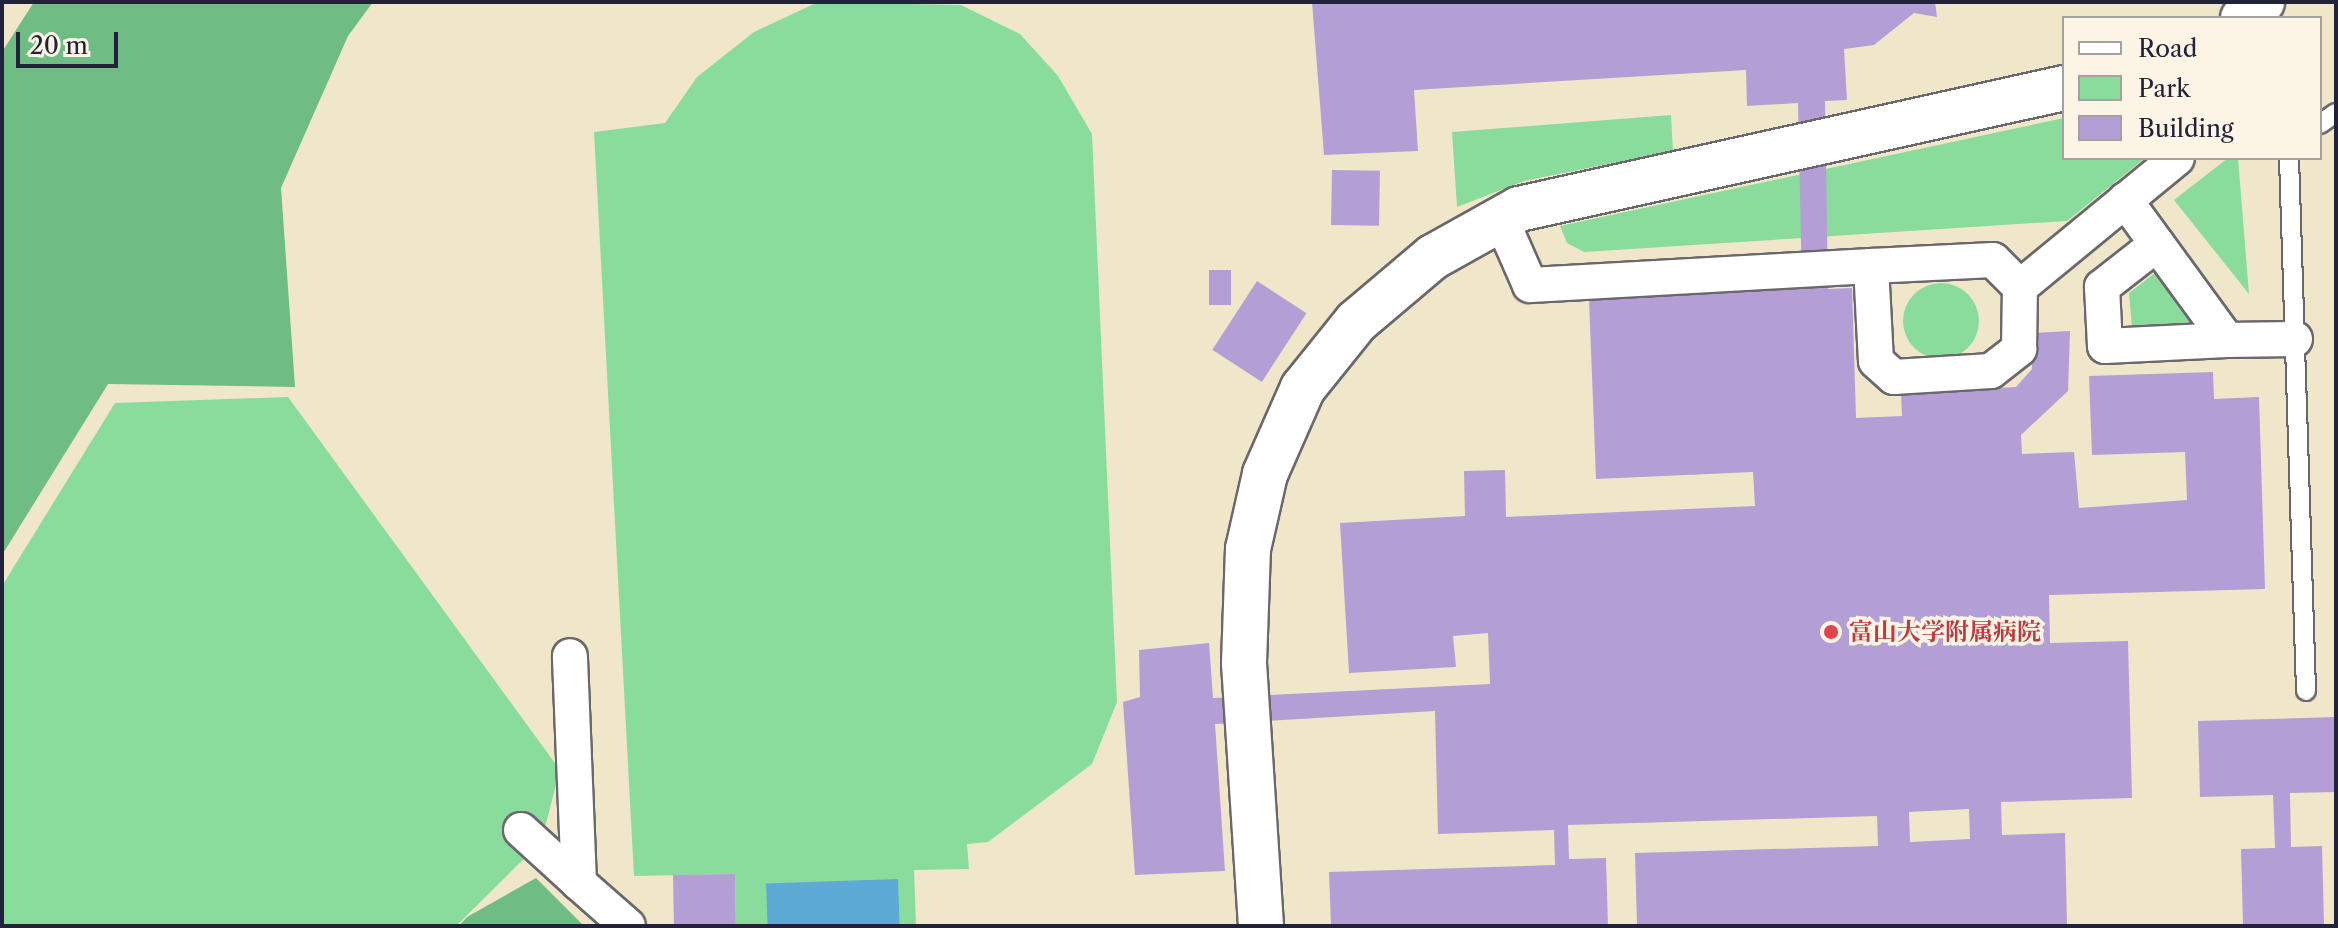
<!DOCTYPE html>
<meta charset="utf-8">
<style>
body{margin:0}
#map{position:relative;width:2338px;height:928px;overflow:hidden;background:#f0e6c9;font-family:"Libre Caslon Text","Noto Serif JP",serif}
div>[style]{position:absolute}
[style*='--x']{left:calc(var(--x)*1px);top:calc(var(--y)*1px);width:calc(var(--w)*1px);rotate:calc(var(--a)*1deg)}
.green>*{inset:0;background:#8adc9d}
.round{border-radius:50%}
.forest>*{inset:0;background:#6fbc84}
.water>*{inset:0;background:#5daad6;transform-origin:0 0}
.building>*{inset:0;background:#b39fd5;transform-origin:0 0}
.roads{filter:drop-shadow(2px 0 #6a676d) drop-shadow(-2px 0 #6a676d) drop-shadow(0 2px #6a676d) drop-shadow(0 -2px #6a676d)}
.lane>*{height:18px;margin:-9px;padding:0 9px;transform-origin:9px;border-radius:9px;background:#fff}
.street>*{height:34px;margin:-17px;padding:0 17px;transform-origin:17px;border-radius:17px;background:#fff}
.secondary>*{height:44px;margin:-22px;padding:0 22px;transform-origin:22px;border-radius:22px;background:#fff}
.dots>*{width:22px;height:22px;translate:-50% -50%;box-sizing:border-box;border:4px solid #fcf5e5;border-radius:50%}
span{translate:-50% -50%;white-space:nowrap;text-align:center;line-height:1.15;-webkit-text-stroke:7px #fcf5e5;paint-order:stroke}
.health-label{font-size:24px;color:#be3a42;font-weight:700}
.left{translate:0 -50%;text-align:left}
.frame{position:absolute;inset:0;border:4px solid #22223b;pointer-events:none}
.legend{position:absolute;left:2062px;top:16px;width:260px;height:144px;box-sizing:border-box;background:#fcf5e5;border:2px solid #a5a1a1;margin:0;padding:10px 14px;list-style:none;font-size:24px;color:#22223b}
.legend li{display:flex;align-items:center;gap:16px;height:40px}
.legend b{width:40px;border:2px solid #a5a1a1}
.scale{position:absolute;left:16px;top:32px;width:102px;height:36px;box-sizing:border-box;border:4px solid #22223b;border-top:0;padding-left:10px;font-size:24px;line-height:28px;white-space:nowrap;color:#22223b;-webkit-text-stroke:6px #fcf5e5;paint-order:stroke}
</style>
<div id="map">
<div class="green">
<i style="clip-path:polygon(818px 2px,961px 5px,1020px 34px,1058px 76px,1092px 134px,1117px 702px,1092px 764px,988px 842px,967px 844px,969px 869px,914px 870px,916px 926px,736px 926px,735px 874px,634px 876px,594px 132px,665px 123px,697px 77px,754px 32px)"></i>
<i style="clip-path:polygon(1671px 115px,1673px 151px,1524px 181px,1457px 207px,1452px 132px)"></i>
<i style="clip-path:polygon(2064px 118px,2064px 158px,2145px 158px,2067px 221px,1584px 252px,1567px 243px,1560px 226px)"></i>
<i style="clip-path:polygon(2228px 158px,2238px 158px,2249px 294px,2174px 200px)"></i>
<i style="clip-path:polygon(2160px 269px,2199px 323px,2132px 326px,2129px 293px)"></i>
<i class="round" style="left:1903px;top:283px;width:76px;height:76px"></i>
<i style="clip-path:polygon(288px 397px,560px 770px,541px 842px,456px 926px,2px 926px,2px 586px,115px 403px)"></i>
</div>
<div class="forest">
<i style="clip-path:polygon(34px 2px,373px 2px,348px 36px,281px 188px,295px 387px,108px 384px,2px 555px,2px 52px)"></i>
<i style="clip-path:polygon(536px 878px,584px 926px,459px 926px,467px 917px)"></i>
</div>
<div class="water">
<i style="left:898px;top:879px;width:47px;height:132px;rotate:88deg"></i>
</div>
<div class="building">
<i style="clip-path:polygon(evenodd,1312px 2px,1935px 2px,1937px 17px,1914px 13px,1874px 45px,1844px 49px,1847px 100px,1825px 101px,1828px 289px,1852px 288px,1856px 418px,1902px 416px,1901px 393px,2016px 387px,2032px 369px,2033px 333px,2070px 331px,2068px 391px,2021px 435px,2022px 454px,2074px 452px,2079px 508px,2187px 500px,2185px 452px,2092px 455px,2089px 376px,2213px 372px,2214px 399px,2259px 397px,2265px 589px,2049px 595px,2050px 643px,2128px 641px,2132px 798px,2001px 802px,2002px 835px,2065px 833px,2067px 926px,1637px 926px,1635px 853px,1878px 846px,1877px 816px,1568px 825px,1569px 859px,1606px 858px,1608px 926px,1331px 926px,1329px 872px,1555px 865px,1554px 830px,1438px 834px,1435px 711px,1215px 724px,1225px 871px,1135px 875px,1123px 702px,1140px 697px,1139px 650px,1209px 643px,1213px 698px,1490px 684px,1488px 633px,1453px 636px,1456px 667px,1349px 673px,1340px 523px,1465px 516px,1464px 471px,1505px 470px,1506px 517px,1755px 506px,1753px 472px,1596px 479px,1589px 299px,1802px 287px,1798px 103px,1747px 106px,1746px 70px,1414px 90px,1418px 151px,1324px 155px,1312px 2px,1969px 809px,1970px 839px,1910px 842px,1909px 812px,1969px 809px)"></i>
<i style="left:1332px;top:170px;width:48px;height:55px;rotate:1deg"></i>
<i style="left:1231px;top:270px;width:35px;height:22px;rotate:90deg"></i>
<i style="left:1257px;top:281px;width:59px;height:82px;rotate:33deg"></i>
<i style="clip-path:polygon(2336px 717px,2336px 792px,2290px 793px,2291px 847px,2322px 846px,2324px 926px,2243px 926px,2241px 849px,2275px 848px,2273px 795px,2200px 797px,2198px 721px)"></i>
<i style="left:735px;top:874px;width:52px;height:62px;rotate:89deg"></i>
</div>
<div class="roads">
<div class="lane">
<i style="--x:2320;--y:124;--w:19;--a:-35"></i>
<i style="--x:2289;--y:158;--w:533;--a:88.17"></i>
</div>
<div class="street">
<i style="--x:2125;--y:200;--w:173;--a:53.9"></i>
<i style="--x:2227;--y:340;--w:68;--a:-0.8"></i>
<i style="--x:1500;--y:217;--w:74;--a:66.2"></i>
<i style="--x:1530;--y:285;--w:342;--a:-3.2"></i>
<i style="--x:2157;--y:244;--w:70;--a:142"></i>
<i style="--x:2102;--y:287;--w:59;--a:87.1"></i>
<i style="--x:2105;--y:346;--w:122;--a:-2.8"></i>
<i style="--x:2020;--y:287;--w:38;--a:-135"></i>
<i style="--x:1993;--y:260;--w:122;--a:177.2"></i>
<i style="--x:1871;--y:266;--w:95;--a:87"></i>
<i style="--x:1876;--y:361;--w:24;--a:42"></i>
<i style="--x:1894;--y:377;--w:97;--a:-3.5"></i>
<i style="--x:1991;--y:371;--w:36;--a:-38"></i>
<i style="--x:2019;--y:349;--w:62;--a:-89.1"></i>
<i style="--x:2020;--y:287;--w:203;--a:-39.4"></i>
<i style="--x:521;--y:830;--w:79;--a:42.4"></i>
<i style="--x:579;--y:883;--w:227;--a:-92.3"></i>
<i style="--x:579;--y:883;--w:65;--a:41.3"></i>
</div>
<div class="secondary">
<i style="--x:2243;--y:18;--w:25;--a:-40"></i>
<i style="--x:1261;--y:926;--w:264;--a:-93.7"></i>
<i style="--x:1244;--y:663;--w:114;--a:-88"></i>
<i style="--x:1248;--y:549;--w:77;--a:-77.2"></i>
<i style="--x:1265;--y:474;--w:94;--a:-66.2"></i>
<i style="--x:1303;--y:388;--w:85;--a:-51.2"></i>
<i style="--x:1356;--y:322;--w:101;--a:-40.2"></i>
<i style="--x:1433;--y:257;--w:98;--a:-29.2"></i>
<i style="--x:1519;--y:209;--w:558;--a:-12.52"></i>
</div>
</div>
<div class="dots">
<i style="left:1831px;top:632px;background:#e0444e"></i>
</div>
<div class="health-label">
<span class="left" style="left:1849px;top:632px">富山大学附属病院</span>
</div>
<div class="frame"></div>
<ul class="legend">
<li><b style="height:10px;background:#fff"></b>Road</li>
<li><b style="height:22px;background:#8adc9d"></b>Park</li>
<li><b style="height:22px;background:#b39fd5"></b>Building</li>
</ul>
<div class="scale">20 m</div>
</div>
